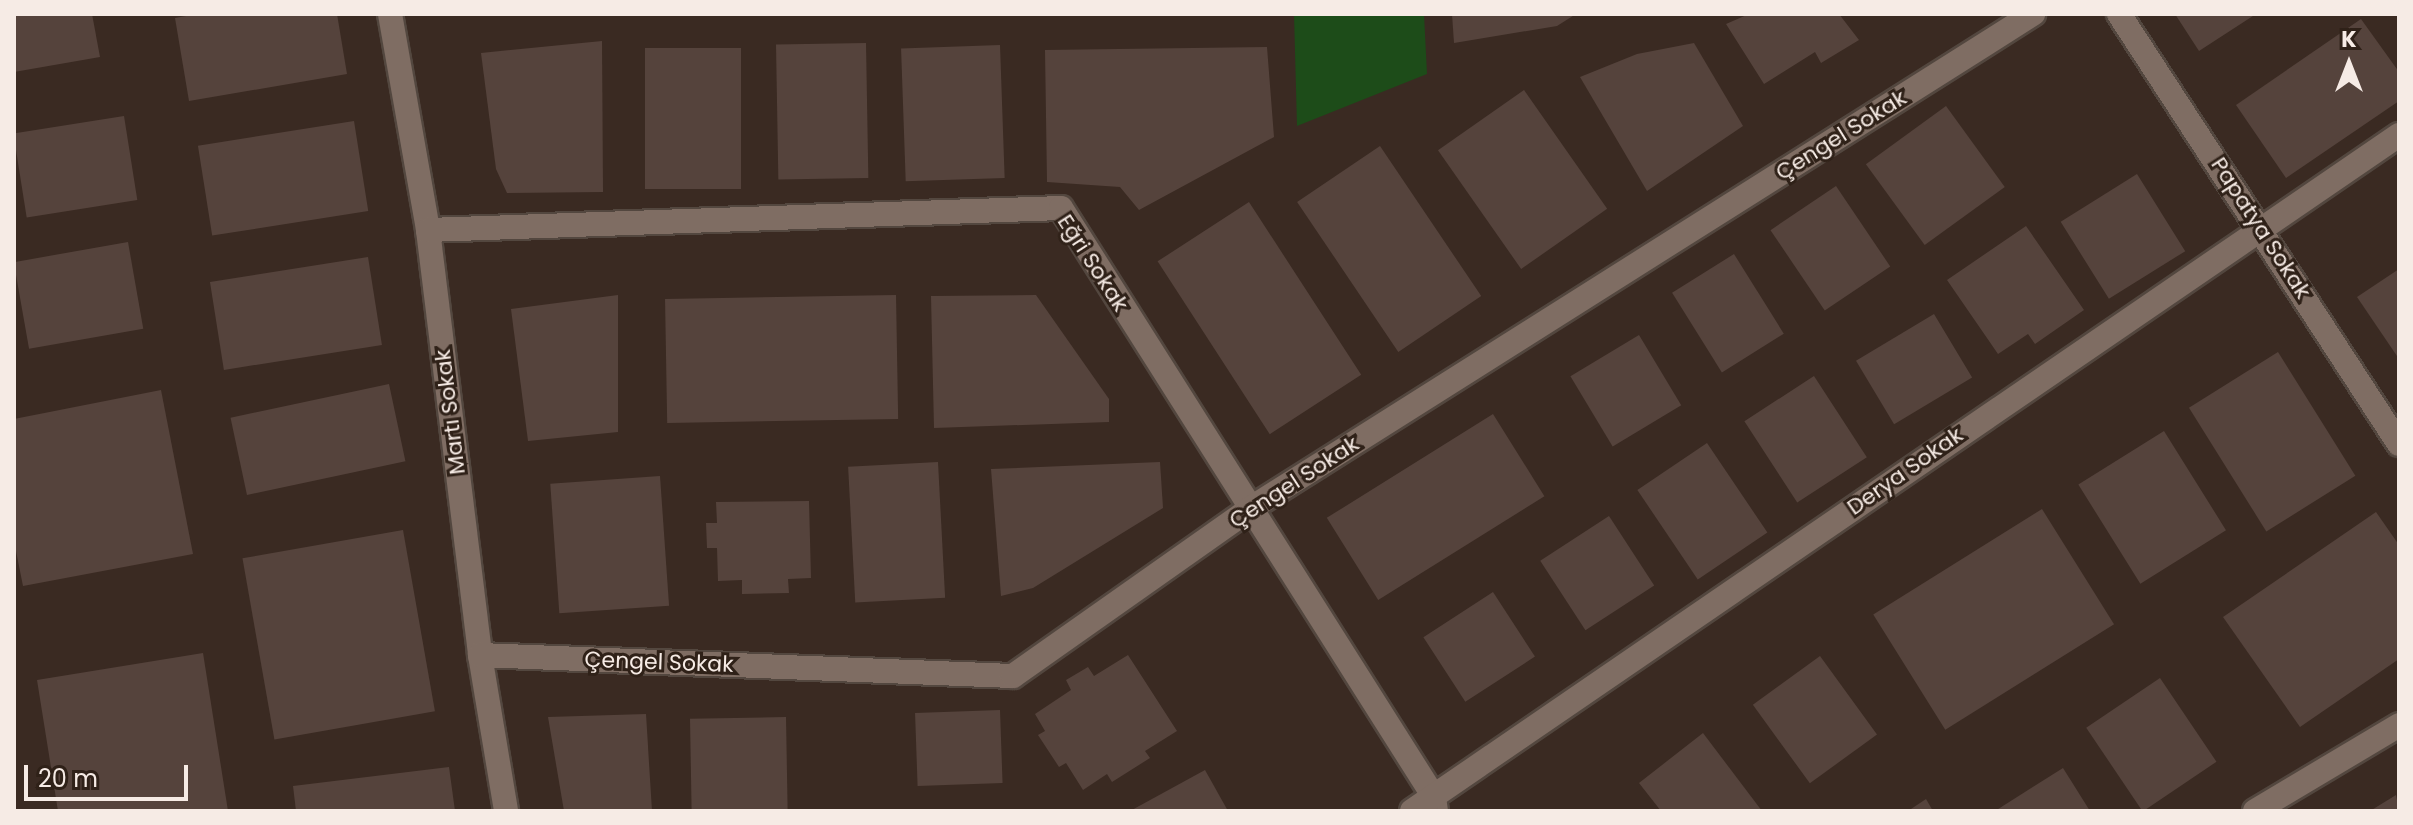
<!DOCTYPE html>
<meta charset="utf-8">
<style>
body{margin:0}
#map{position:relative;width:2413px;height:825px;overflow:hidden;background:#3a2a22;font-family:Poppins,sans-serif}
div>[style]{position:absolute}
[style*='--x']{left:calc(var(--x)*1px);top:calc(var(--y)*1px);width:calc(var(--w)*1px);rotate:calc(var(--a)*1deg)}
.green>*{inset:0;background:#1d4c19}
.building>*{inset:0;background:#55433c;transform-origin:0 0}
.roads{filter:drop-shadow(2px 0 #53473f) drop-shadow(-2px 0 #53473f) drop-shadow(0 2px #53473f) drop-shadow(0 -2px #53473f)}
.street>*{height:24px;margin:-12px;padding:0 12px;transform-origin:12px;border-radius:12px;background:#7f6d63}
span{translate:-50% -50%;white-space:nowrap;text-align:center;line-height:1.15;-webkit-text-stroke:6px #2f2118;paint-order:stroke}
.street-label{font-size:22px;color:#f6ebe5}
.frame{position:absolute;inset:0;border:16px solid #f6ebe5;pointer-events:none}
.north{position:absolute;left:2309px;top:24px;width:80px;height:80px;-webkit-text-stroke:6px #2f2118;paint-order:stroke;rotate:0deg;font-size:22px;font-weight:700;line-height:32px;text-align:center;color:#f6ebe5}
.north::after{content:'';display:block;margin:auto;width:28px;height:36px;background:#f6ebe5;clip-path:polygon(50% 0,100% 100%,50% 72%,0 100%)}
.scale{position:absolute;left:24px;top:765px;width:164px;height:36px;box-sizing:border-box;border:4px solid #f6ebe5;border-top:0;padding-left:10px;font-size:24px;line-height:28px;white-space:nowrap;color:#f6ebe5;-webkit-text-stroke:6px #2f2118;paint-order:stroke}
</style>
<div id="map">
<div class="green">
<i style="clip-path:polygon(1294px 14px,1424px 14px,1427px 74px,1297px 126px)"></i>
</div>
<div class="building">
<i style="clip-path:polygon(14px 14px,92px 14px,100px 57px,14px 72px)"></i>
<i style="clip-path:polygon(197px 14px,337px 14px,347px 74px,189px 101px,175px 18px)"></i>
<i style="clip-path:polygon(1452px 14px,1576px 14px,1557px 26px,1454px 43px)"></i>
<i style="clip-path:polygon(1749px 14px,1839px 14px,1859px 40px,1821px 63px,1815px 52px,1764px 84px,1726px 24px)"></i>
<i style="clip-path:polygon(2175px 14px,2256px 14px,2199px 51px)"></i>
<i style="clip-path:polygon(2361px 19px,2399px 72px,2399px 101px,2286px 178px,2236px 105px)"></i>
<i style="clip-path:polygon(602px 41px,603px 192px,507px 193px,496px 169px,481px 53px)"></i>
<i style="left:866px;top:43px;width:135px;height:90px;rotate:89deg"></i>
<i style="clip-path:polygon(1694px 43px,1743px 126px,1647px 191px,1580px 77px,1637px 54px)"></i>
<i style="left:1000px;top:45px;width:133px;height:99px;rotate:88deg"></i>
<i style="clip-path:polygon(1267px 47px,1274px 137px,1139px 210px,1120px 187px,1047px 182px,1045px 50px)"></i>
<i style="left:741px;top:48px;width:141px;height:96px;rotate:90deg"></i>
<i style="left:1524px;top:90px;width:145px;height:105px;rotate:55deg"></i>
<i style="left:1946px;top:106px;width:100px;height:99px;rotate:54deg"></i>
<i style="left:124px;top:116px;width:85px;height:112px;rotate:81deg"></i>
<i style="left:354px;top:121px;width:91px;height:158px;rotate:81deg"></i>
<i style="left:1380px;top:146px;width:181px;height:100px;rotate:56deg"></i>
<i style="left:2137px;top:174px;width:91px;height:90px;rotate:58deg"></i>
<i style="left:1836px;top:186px;width:97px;height:79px;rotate:56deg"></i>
<i style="left:1249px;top:202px;width:206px;height:109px;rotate:57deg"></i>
<i style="clip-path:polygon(2026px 226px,2084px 310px,2035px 344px,2028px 334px,1998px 354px,1947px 280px)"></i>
<i style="left:128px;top:242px;width:88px;height:116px;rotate:80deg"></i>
<i style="left:1734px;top:254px;width:94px;height:73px;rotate:58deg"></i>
<i style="left:368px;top:257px;width:89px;height:160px;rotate:81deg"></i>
<i style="clip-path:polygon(2399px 269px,2399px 359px,2357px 297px)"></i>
<i style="clip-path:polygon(618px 295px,618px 432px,528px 441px,511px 309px)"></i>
<i style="left:896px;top:295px;width:124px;height:231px;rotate:89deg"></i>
<i style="clip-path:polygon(1036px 295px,1109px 399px,1109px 422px,934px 428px,931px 296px)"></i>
<i style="left:1934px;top:314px;width:74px;height:91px;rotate:59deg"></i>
<i style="left:1639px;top:335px;width:82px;height:80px;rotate:59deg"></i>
<i style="left:2278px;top:352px;width:146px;height:105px;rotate:58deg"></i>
<i style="left:1814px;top:376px;width:97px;height:83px;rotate:57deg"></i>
<i style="left:389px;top:384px;width:79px;height:162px;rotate:78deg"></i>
<i style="clip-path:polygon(161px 390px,193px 554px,23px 586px,14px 541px,14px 419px)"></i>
<i style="left:1493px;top:414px;width:97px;height:196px;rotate:58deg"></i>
<i style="left:2164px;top:431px;width:117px;height:101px;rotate:58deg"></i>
<i style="left:1707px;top:443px;width:108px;height:84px;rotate:56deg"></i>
<i style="left:938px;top:462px;width:136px;height:90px;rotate:87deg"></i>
<i style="clip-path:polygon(1160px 462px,1163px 508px,1033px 588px,1001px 596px,991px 469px)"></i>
<i style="left:660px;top:476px;width:130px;height:110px;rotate:86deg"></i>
<i style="clip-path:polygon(809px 501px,811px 578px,788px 579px,789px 593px,742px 594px,742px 580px,718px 581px,717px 548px,707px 548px,706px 523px,717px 523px,716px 502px)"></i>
<i style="left:2042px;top:509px;width:136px;height:199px;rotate:58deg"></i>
<i style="clip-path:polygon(2376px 512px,2399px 545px,2399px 659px,2300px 727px,2223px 617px)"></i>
<i style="left:1609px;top:516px;width:83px;height:82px;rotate:57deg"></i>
<i style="left:403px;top:530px;width:184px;height:163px;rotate:80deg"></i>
<i style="left:1493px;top:592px;width:77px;height:83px;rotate:57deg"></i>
<i style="clip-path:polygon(203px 653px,228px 811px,58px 811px,37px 680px)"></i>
<i style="clip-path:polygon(1128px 655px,1177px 731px,1145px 751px,1150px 758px,1112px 782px,1107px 774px,1083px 790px,1066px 763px,1059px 767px,1038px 735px,1045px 731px,1035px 714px,1071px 690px,1066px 680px,1088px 667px,1094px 676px)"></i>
<i style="left:1820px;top:656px;width:97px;height:83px;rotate:54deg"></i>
<i style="left:2160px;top:678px;width:101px;height:89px;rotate:56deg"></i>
<i style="left:1000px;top:710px;width:73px;height:85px;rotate:88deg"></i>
<i style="clip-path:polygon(646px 714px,652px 811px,564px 811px,548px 717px)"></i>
<i style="left:786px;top:717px;width:94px;height:96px;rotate:89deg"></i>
<i style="clip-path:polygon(1703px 733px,1762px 811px,1661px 811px,1639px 783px)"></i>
<i style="clip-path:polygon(449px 767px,455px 811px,296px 811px,293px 786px)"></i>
<i style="clip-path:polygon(2063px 768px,2090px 811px,1995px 811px)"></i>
<i style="clip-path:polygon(1205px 770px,1228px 811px,1130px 811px)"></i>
<i style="clip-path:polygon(2396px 795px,2399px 811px,2370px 811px)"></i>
<i style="clip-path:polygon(1926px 799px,1933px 811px,1908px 811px)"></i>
</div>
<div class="roads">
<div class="street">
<i style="--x:390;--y:14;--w:219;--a:80"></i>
<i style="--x:428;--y:230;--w:428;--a:83"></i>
<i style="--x:480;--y:655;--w:158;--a:80.5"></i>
<i style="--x:2119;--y:14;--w:513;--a:56.93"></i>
<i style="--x:428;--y:230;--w:633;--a:-1.99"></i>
<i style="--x:1061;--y:208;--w:697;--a:57.65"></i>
<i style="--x:1434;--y:797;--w:14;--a:82"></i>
<i style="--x:480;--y:655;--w:533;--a:2.26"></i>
<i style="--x:1013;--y:676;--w:288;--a:-35.2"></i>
<i style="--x:1248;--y:510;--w:929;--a:-32.29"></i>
<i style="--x:1412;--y:811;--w:1196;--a:-34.41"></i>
<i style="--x:2255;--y:811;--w:168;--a:-30.8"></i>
</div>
</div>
<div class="street-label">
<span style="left:1841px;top:135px;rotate:-32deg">Çengel Sokak</span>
<span style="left:2261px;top:228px;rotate:57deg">Papatya Sokak</span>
<span style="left:1093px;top:263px;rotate:57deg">Eğri Sokak</span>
<span style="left:450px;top:412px;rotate:-97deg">Martı Sokak</span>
<span style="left:1905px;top:471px;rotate:-35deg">Derya Sokak</span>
<span style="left:1294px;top:482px;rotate:-33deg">Çengel Sokak</span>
<span style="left:659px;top:662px;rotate:2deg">Çengel Sokak</span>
</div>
<div class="frame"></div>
<div class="north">K</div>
<div class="scale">20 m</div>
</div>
